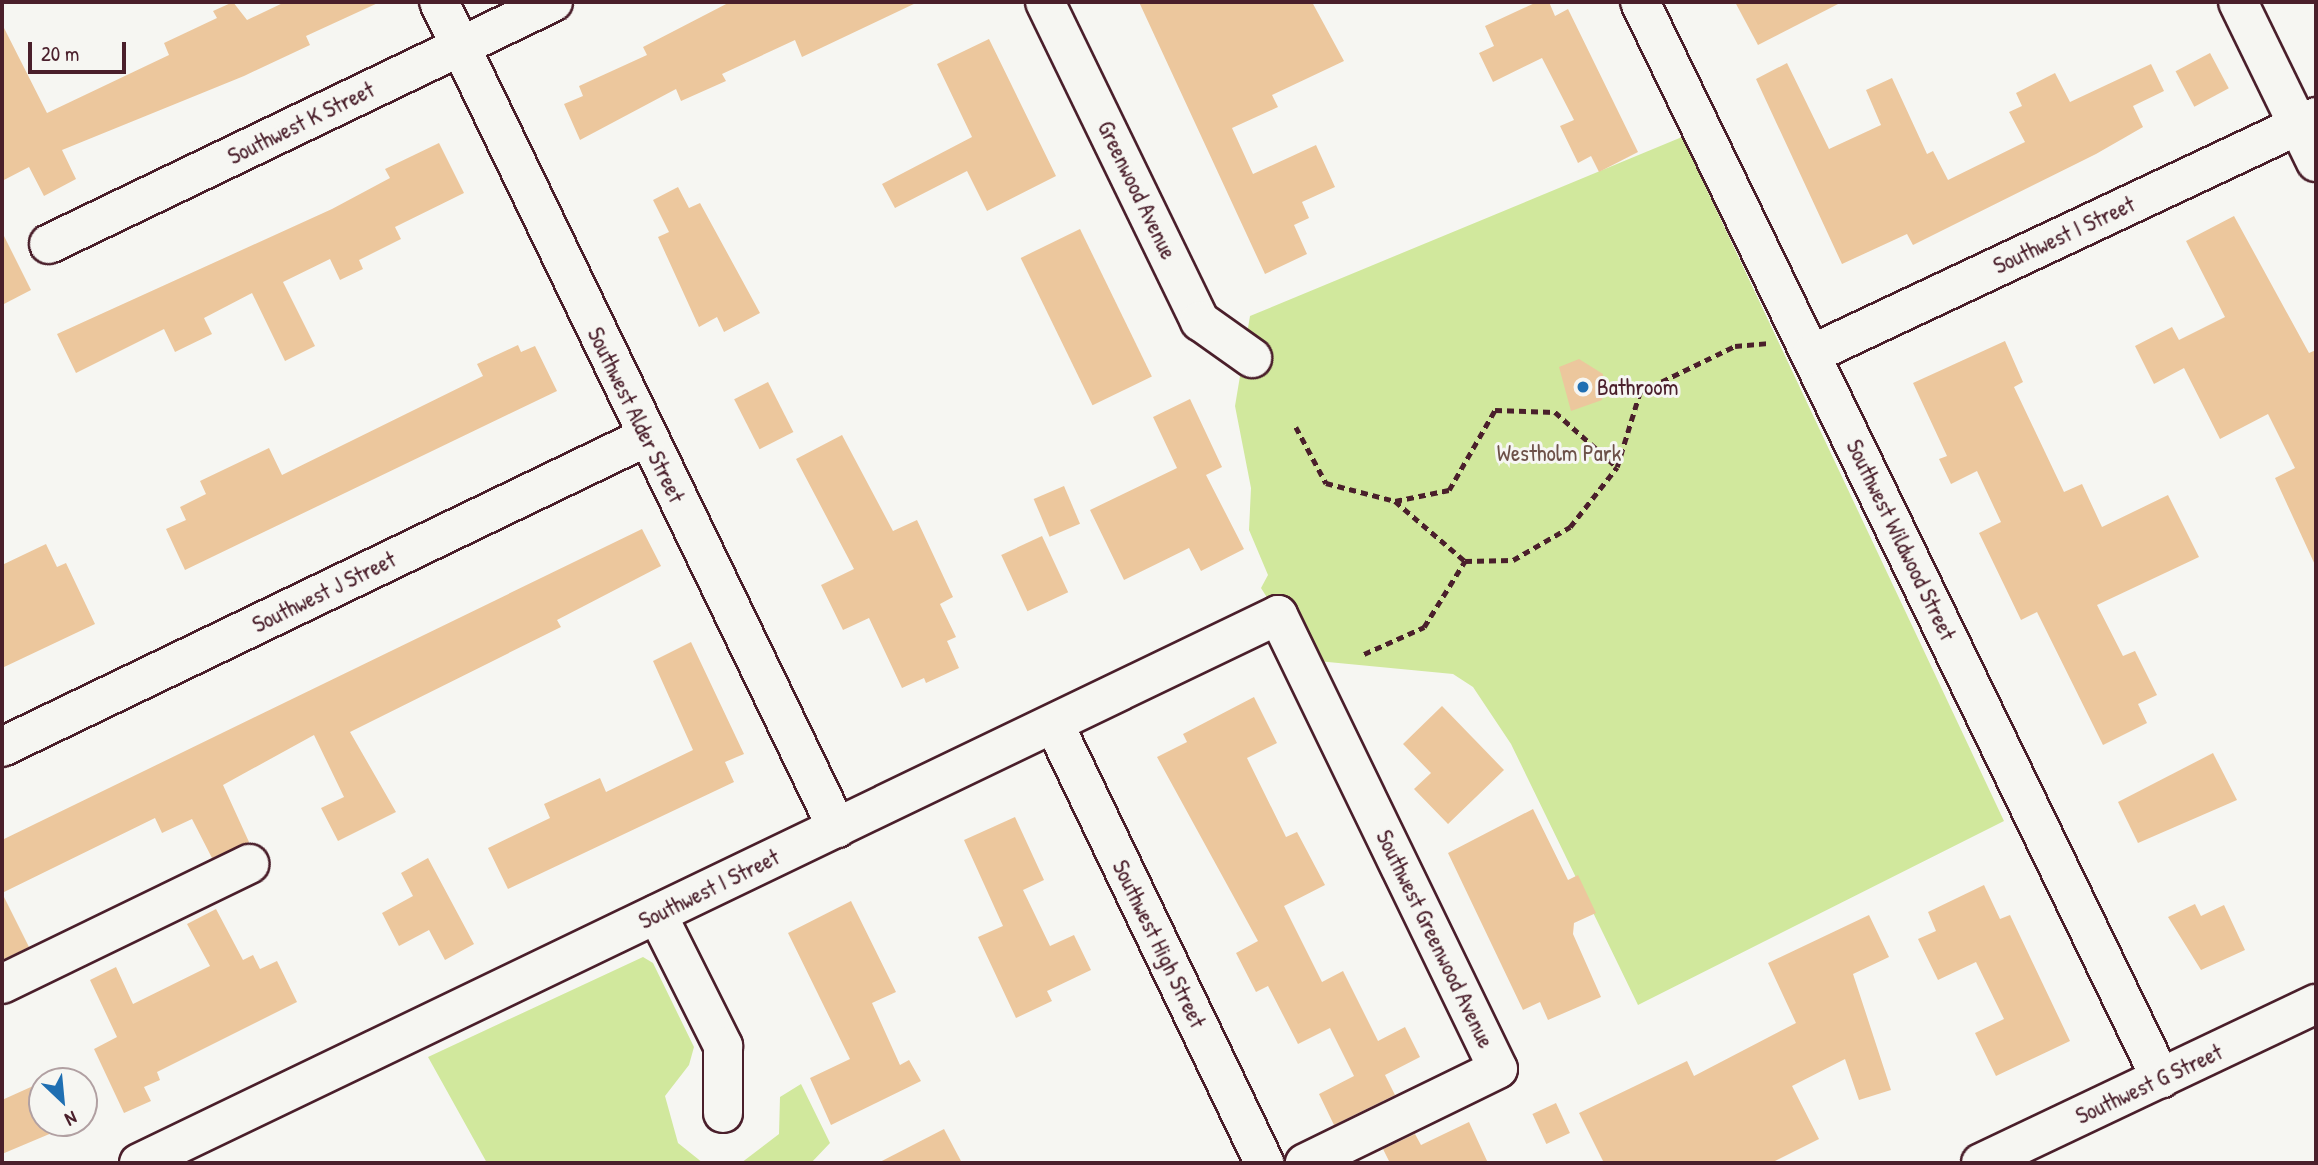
<!DOCTYPE html>
<style>
body{margin:0}
#map{position:relative;width:2318px;height:1165px;overflow:hidden;background:#f6f6f2;font-family:"Patrick Hand",sans-serif}
div>[style]{position:absolute}
[style*='--x']{left:calc(var(--x)*1px);top:calc(var(--y)*1px);width:calc(var(--w)*1px);rotate:calc(var(--a)*1deg)}
.green>*{inset:0;background:#d1e89d}
.building>*{inset:0;background:#ecc79d;transform-origin:0 0}
.path>*{height:4.5px;margin-top:-2.25px;transform-origin:0;background:repeating-linear-gradient(90deg,#4a1f2b 0 7px,transparent 0 12px)}
.roads{filter:drop-shadow(2px 0 #4a1f2b) drop-shadow(-2px 0 #4a1f2b) drop-shadow(0 2px #4a1f2b) drop-shadow(0 -2px #4a1f2b)}
.minor>*{height:38px;margin:-19px;padding:0 19px;transform-origin:19px;border-radius:19px;background:#f6f6f2}
.major>*{height:38px;margin:-19px;padding:0 19px;transform-origin:19px;border-radius:19px;background:#f6f6f2}
.dots>*{width:19px;height:19px;translate:-50% -50%;box-sizing:border-box;border:4px solid #f6f6f2;border-radius:50%}
span{translate:-50% -50%;white-space:nowrap;text-align:center;line-height:1.15;-webkit-text-stroke:6px #f6f6f2;paint-order:stroke}
.street-label{font-size:23px;color:#4a1f2b}
.poi-label{font-size:23px;color:#4a1f2b}
.left{translate:0 -50%;text-align:left}
.park-label{font-size:23px;color:#6c5148}
.frame{position:absolute;inset:0;border:4px solid #4a1f2b;pointer-events:none}
.north{position:absolute;left:28px;top:1067px;width:70px;height:70px;box-sizing:border-box;background:#f6f6f2;border:2px solid #b1a0a2;border-radius:50%;rotate:154deg;font-size:19px;font-weight:700;line-height:28px;text-align:center;color:#4a1f2b}
.north::after{content:'';display:block;margin:auto;width:24px;height:32px;background:#1f6fb2;clip-path:polygon(50% 0,100% 100%,50% 72%,0 100%)}
.scale{position:absolute;left:28px;top:42px;width:98px;height:32px;box-sizing:border-box;border:4px solid #4a1f2b;border-top:0;padding-left:9px;font-size:21px;line-height:24px;white-space:nowrap;color:#4a1f2b;-webkit-text-stroke:5px #f6f6f2;paint-order:stroke}
</style>
<div id="map">
<div class="green">
<i style="clip-path:polygon(1682px 137px,2004px 821px,1638px 1005px,1511px 744px,1473px 687px,1453px 674px,1307px 660px,1261px 588px,1268px 575px,1249px 530px,1251px 488px,1235px 406px,1250px 316px)"></i>
<i style="clip-path:polygon(643px 957px,653px 963px,694px 1047px,689px 1065px,665px 1096px,678px 1143px,703px 1163px,487px 1163px,428px 1057px)"></i>
<i style="clip-path:polygon(801px 1084px,830px 1143px,811px 1163px,741px 1163px,779px 1134px,780px 1097px)"></i>
</div>
<div class="building">
<i style="clip-path:polygon(233px 2px,247px 20px,285px 2px,380px 2px,306px 36px,310px 45px,244px 76px,62px 150px,76px 179px,44px 196px,29px 167px,2px 181px,2px 24px,47px 113px,169px 55px,164px 43px,217px 18px,213px 11px)"></i>
<i style="clip-path:polygon(730px 2px,918px 2px,802px 57px,795px 40px,722px 74px,726px 81px,681px 101px,676px 89px,580px 140px,564px 104px,583px 96px,579px 86px,647px 55px,643px 47px)"></i>
<i style="clip-path:polygon(1139px 2px,1312px 2px,1344px 61px,1272px 95px,1278px 107px,1232px 128px,1253px 174px,1316px 145px,1335px 187px,1302px 202px,1309px 218px,1294px 225px,1307px 254px,1265px 274px)"></i>
<i style="clip-path:polygon(1537px 2px,1549px 2px,1555px 16px,1568px 9px,1638px 152px,1599px 172px,1591px 156px,1578px 163px,1560px 126px,1574px 120px,1542px 58px,1493px 82px,1479px 53px,1494px 46px,1485px 26px)"></i>
<i style="clip-path:polygon(1735px 2px,1842px 2px,1758px 45px)"></i>
<i style="clip-path:polygon(989px 39px,1056px 176px,987px 211px,967px 171px,895px 208px,882px 184px,972px 137px,937px 64px)"></i>
<i style="left:2210px;top:53px;width:40px;height:39px;rotate:62deg"></i>
<i style="clip-path:polygon(1787px 63px,1829px 149px,1881px 125px,1866px 90px,1892px 78px,1927px 154px,1933px 151px,1948px 180px,2025px 142px,2009px 112px,2022px 106px,2016px 93px,2055px 73px,2070px 102px,2151px 64px,2164px 91px,2133px 106px,2143px 127px,2096px 154px,1913px 245px,1907px 234px,1842px 264px,1756px 79px)"></i>
<i style="clip-path:polygon(439px 143px,464px 193px,395px 227px,401px 239px,359px 260px,363px 269px,340px 280px,330px 259px,283px 282px,315px 346px,285px 361px,252px 293px,204px 318px,212px 334px,175px 352px,164px 329px,76px 373px,57px 334px,332px 209px,390px 178px,385px 169px)"></i>
<i style="clip-path:polygon(678px 187px,689px 208px,700px 203px,760px 313px,724px 332px,717px 317px,699px 327px,658px 237px,669px 232px,653px 200px)"></i>
<i style="clip-path:polygon(2234px 216px,2309px 353px,2316px 350px,2316px 567px,2275px 478px,2295px 468px,2268px 414px,2220px 439px,2184px 368px,2154px 384px,2135px 346px,2172px 327px,2179px 340px,2225px 317px,2186px 241px)"></i>
<i style="left:1080px;top:229px;width:164px;height:66px;rotate:64deg"></i>
<i style="clip-path:polygon(2px 232px,31px 290px,2px 305px)"></i>
<i style="clip-path:polygon(2005px 341px,2023px 382px,2014px 387px,2064px 492px,2082px 484px,2102px 527px,2168px 495px,2199px 557px,2097px 605px,2123px 656px,2135px 651px,2157px 695px,2138px 704px,2147px 723px,2103px 745px,2037px 612px,2021px 620px,1979px 533px,2001px 522px,1977px 471px,1951px 484px,1939px 459px,1947px 456px,1913px 383px)"></i>
<i style="clip-path:polygon(518px 345px,521px 352px,535px 346px,557px 391px,185px 570px,166px 529px,186px 520px,180px 507px,206px 494px,200px 481px,269px 448px,282px 475px,483px 376px,477px 364px)"></i>
<i style="clip-path:polygon(1579px 359px,1603px 374px,1602px 400px,1571px 411px,1559px 367px)"></i>
<i style="left:768px;top:382px;width:56px;height:38px;rotate:63deg"></i>
<i style="clip-path:polygon(1190px 399px,1222px 467px,1206px 475px,1244px 549px,1201px 571px,1189px 548px,1124px 580px,1090px 510px,1177px 468px,1153px 417px)"></i>
<i style="clip-path:polygon(842px 435px,893px 531px,917px 520px,953px 597px,940px 604px,956px 637px,947px 641px,959px 668px,926px 683px,924px 678px,902px 688px,869px 618px,843px 630px,821px 585px,854px 569px,796px 459px)"></i>
<i style="left:1064px;top:486px;width:41px;height:33px;rotate:67deg"></i>
<i style="clip-path:polygon(642px 529px,661px 566px,557px 620px,561px 627px,350px 732px,396px 812px,338px 841px,321px 808px,344px 797px,314px 735px,223px 785px,249px 842px,212px 858px,192px 819px,162px 833px,155px 818px,2px 893px,2px 840px)"></i>
<i style="left:1042px;top:536px;width:62px;height:45px;rotate:65deg"></i>
<i style="clip-path:polygon(46px 544px,57px 567px,66px 563px,95px 624px,2px 668px,2px 565px)"></i>
<i style="clip-path:polygon(691px 642px,744px 754px,725px 762px,734px 782px,508px 889px,488px 848px,550px 818px,544px 804px,600px 778px,606px 792px,693px 750px,653px 661px)"></i>
<i style="clip-path:polygon(1254px 697px,1277px 743px,1247px 758px,1286px 837px,1297px 832px,1325px 885px,1284px 906px,1322px 982px,1343px 971px,1378px 1041px,1405px 1027px,1420px 1057px,1385px 1075px,1395px 1095px,1334px 1125px,1319px 1094px,1354px 1076px,1330px 1028px,1298px 1044px,1268px 986px,1256px 992px,1236px 953px,1258px 941px,1157px 757px,1187px 742px,1183px 734px)"></i>
<i style="clip-path:polygon(1442px 706px,1504px 770px,1448px 824px,1414px 789px,1431px 773px,1403px 744px)"></i>
<i style="clip-path:polygon(2213px 753px,2237px 800px,2138px 843px,2118px 802px)"></i>
<i style="clip-path:polygon(1533px 809px,1568px 880px,1578px 875px,1596px 913px,1574px 923px,1573px 934px,1601px 997px,1548px 1020px,1540px 1002px,1523px 1010px,1448px 853px)"></i>
<i style="clip-path:polygon(1015px 817px,1044px 880px,1023px 890px,1050px 946px,1074px 935px,1091px 970px,1047px 991px,1052px 1001px,1016px 1018px,978px 937px,1003px 926px,964px 840px)"></i>
<i style="clip-path:polygon(428px 858px,474px 944px,445px 960px,429px 930px,399px 946px,382px 913px,413px 896px,401px 873px)"></i>
<i style="clip-path:polygon(1984px 885px,2000px 919px,2010px 915px,2070px 1041px,1996px 1076px,1975px 1033px,2004px 1019px,1976px 962px,1938px 980px,1918px 939px,1936px 931px,1928px 912px)"></i>
<i style="clip-path:polygon(2px 893px,29px 947px,2px 960px)"></i>
<i style="clip-path:polygon(851px 901px,896px 992px,872px 1003px,900px 1065px,909px 1060px,921px 1081px,831px 1125px,810px 1078px,850px 1059px,788px 933px)"></i>
<i style="clip-path:polygon(2195px 904px,2201px 916px,2224px 905px,2245px 950px,2201px 970px,2168px 917px)"></i>
<i style="clip-path:polygon(216px 909px,243px 960px,253px 955px,260px 969px,277px 961px,297px 1002px,157px 1072px,160px 1080px,144px 1087px,151px 1101px,124px 1113px,94px 1049px,117px 1037px,90px 980px,116px 967px,133px 1004px,210px 966px,187px 924px)"></i>
<i style="clip-path:polygon(1869px 915px,1889px 957px,1853px 974px,1891px 1090px,1859px 1100px,1845px 1059px,1792px 1086px,1819px 1139px,1771px 1163px,1604px 1163px,1579px 1113px,1687px 1061px,1694px 1076px,1796px 1023px,1768px 963px)"></i>
<i style="clip-path:polygon(42px 1082px,42px 1123px,66px 1127px,2px 1154px,2px 1100px)"></i>
<i style="left:1556px;top:1103px;width:33px;height:26px;rotate:65deg"></i>
<i style="clip-path:polygon(1469px 1122px,1488px 1163px,1383px 1163px,1389px 1161px,1383px 1149px,1415px 1134px,1421px 1145px)"></i>
<i style="clip-path:polygon(944px 1129px,962px 1163px,878px 1163px)"></i>
</div>
<div class="path">
<i style="--x:1296;--y:427;--w:64;--a:61.8"></i>
<i style="--x:1326;--y:483;--w:71;--a:14.6"></i>
<i style="--x:1395;--y:501;--w:55;--a:-11.5"></i>
<i style="--x:1449;--y:490;--w:92;--a:-60.1"></i>
<i style="--x:1495;--y:410;--w:60;--a:1.9"></i>
<i style="--x:1555;--y:412;--w:83;--a:41.6"></i>
<i style="--x:1617;--y:467;--w:78;--a:-73"></i>
<i style="--x:1640;--y:392;--w:106;--a:-25.8"></i>
<i style="--x:1735;--y:346;--w:33;--a:-5"></i>
<i style="--x:1395;--y:501;--w:92;--a:40.6"></i>
<i style="--x:1364;--y:654;--w:66;--a:-24.2"></i>
<i style="--x:1424;--y:627;--w:78;--a:-58.2"></i>
<i style="--x:1465;--y:561;--w:48;--a:-1.2"></i>
<i style="--x:1513;--y:560;--w:66;--a:-30.1"></i>
<i style="--x:1570;--y:527;--w:76;--a:-51.9"></i>
</div>
<div class="roads">
<div class="minor">
<i style="--x:439;--y:2;--w:917;--a:64.27"></i>
<i style="--x:1045;--y:2;--w:355;--a:64.1"></i>
<i style="--x:1200;--y:321;--w:64;--a:35.4"></i>
<i style="--x:1640;--y:2;--w:1196;--a:64.18"></i>
<i style="--x:2238;--y:2;--w:178;--a:64"></i>
<i style="--x:49;--y:244;--w:559;--a:-25.65"></i>
<i style="--x:1812;--y:354;--w:557;--a:-25.18"></i>
<i style="--x:1054;--y:724;--w:487;--a:64.4"></i>
<i style="--x:2;--y:747;--w:715;--a:-25.7"></i>
<i style="--x:657;--y:914;--w:148;--a:63.4"></i>
<i style="--x:723;--y:1046;--w:67;--a:90"></i>
<i style="--x:2;--y:984;--w:275;--a:-25.9"></i>
<i style="--x:139;--y:1163;--w:1264;--a:-25.69"></i>
<i style="--x:1278;--y:615;--w:504;--a:64.15"></i>
<i style="--x:1498;--y:1069;--w:215;--a:154"></i>
</div>
<div class="major">
<i style="--x:1981;--y:1163;--w:371;--a:-25.4"></i>
</div>
</div>
<div class="dots">
<i style="left:1583px;top:387px;background:#1f6fb2"></i>
</div>
<div class="street-label">
<span style="left:301px;top:123px;rotate:-26deg">Southwest K Street</span>
<span style="left:1137px;top:190px;rotate:64deg">Greenwood Avenue</span>
<span style="left:2064px;top:235px;rotate:-25deg">Southwest I Street</span>
<span style="left:636px;top:415px;rotate:64deg">Southwest Alder Street</span>
<span style="left:1901px;top:540px;rotate:64deg">Southwest Wildwood Street</span>
<span style="left:324px;top:592px;rotate:-26deg">Southwest J Street</span>
<span style="left:709px;top:889px;rotate:-26deg">Southwest I Street</span>
<span style="left:1435px;top:939px;rotate:64deg">Southwest Greenwood Avenue</span>
<span style="left:1159px;top:944px;rotate:64deg">Southwest High Street</span>
<span style="left:2149px;top:1084px;rotate:-25deg">Southwest G Street</span>
</div>
<div class="poi-label">
<span class="left" style="left:1597px;top:387px">Bathroom</span>
</div>
<div class="park-label">
<span style="left:1559px;top:453px">Westholm Park</span>
</div>
<div class="frame"></div>
<div class="north">N</div>
<div class="scale">20 m</div>
</div>
